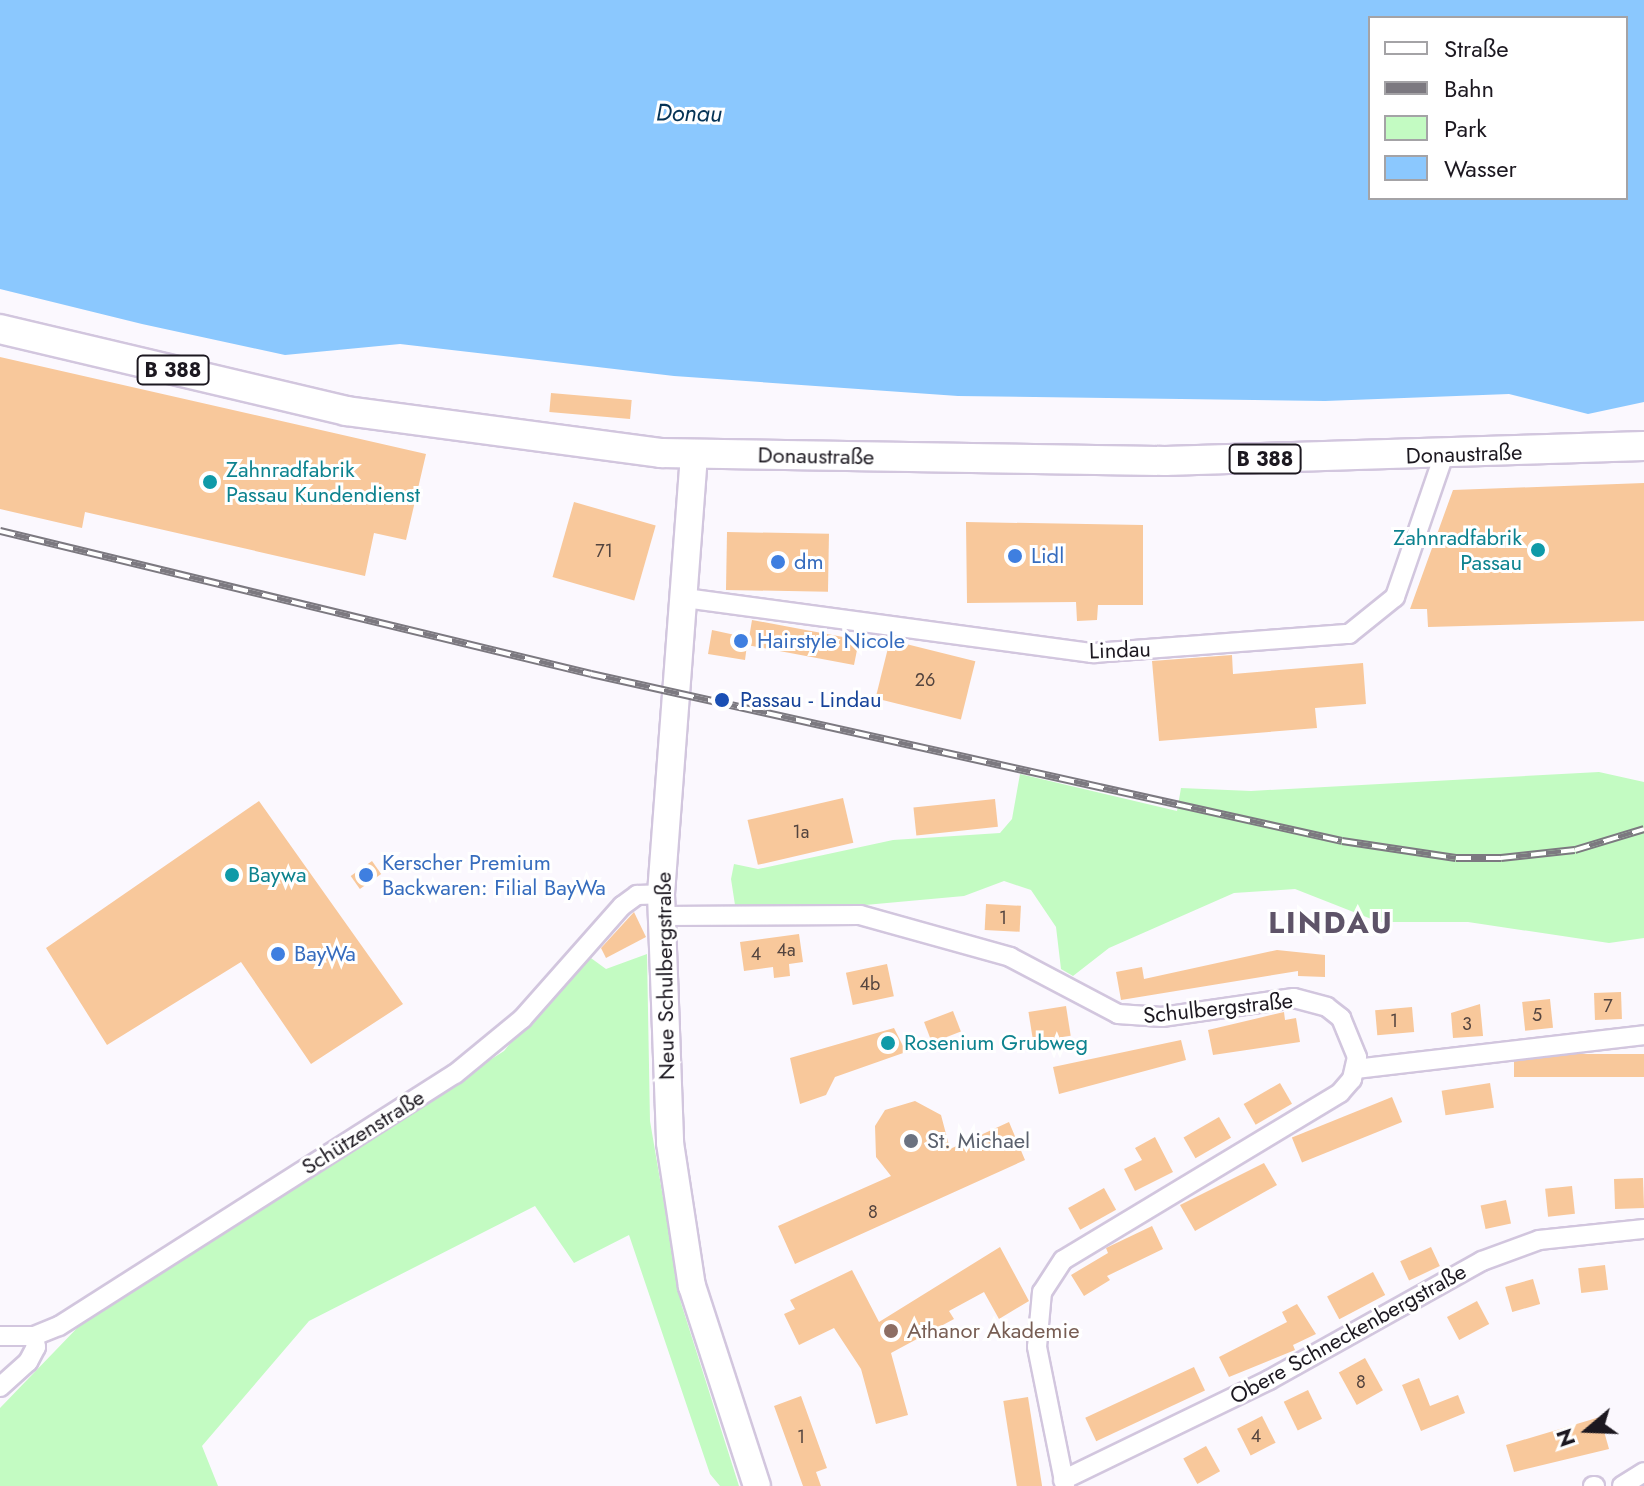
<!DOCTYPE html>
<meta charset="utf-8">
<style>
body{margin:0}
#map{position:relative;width:1644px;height:1486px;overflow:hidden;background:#fbf8fe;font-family:Jost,sans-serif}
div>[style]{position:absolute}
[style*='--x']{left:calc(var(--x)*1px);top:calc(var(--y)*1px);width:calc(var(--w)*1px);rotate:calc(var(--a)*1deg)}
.green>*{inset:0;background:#c3fbc2}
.water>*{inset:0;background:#8bc8fe}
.building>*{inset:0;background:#f8c89b;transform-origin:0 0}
.roads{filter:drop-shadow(2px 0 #d2c6de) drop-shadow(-2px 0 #d2c6de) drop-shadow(0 2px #d2c6de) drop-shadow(0 -2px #d2c6de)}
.street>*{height:18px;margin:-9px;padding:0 9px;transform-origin:9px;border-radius:9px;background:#fff}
.secondary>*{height:26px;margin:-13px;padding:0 13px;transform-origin:13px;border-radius:13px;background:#fff}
.primary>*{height:28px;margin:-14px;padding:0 14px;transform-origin:14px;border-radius:14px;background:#fff}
.rail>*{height:8px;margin-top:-4px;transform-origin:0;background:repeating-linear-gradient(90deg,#fff 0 15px,#7c7980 0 30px);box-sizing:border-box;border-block:2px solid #7c7980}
.dots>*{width:22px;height:22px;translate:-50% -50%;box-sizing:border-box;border:4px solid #fff;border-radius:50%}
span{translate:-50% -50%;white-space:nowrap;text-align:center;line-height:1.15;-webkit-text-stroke:6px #fff;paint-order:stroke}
.number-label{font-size:18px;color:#53443f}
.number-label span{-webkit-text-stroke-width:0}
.shield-label span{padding:2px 6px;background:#fff;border:2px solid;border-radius:6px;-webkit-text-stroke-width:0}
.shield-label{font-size:20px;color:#1c1820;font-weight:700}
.street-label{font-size:22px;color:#1c1820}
.culture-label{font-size:22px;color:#0d838f}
.left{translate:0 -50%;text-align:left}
.right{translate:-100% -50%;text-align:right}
.shop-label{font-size:22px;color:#366cbe}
.transit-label{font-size:22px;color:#164399}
.worship-label{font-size:22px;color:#5b616d}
.education-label{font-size:22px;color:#785e54}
.water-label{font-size:24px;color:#043356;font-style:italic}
.district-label{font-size:30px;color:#5e5368;font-weight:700;letter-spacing:2px}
.legend{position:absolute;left:1368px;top:16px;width:260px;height:184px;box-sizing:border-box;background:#fff;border:2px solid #a4a3a6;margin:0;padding:10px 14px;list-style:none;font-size:24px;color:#1c1820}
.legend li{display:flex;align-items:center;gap:16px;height:40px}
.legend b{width:40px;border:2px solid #a4a3a6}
.north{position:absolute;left:1548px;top:1390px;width:80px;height:80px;-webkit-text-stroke:6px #fff;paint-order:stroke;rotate:251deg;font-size:22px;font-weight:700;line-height:32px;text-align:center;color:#1c1820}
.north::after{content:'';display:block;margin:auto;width:28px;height:36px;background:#1c1820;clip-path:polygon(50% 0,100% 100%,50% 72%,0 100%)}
</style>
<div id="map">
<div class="green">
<i style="clip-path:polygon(1599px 772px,1644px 782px,1644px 938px,1609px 943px,1468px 922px,1379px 922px,1295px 889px,1234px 893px,1109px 948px,1073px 976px,1061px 969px,1056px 927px,1031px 890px,1004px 881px,964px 896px,865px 905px,735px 905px,731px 879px,734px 864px,758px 869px,893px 840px,1000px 833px,1012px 819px,1020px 774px,1177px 811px,1181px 788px,1251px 791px)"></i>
<i style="clip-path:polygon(584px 953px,606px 969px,647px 954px,650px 1121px,681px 1303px,739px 1486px,720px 1486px,710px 1474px,629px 1235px,574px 1263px,535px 1206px,309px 1321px,202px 1446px,218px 1486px,0 1486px,0 1408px,81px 1324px,504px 1051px)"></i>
</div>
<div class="water">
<i style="clip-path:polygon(evenodd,0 0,1644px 0,1644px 402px,1588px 414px,1509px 394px,1325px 401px,958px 396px,674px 376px,400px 344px,285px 355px,142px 324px,0 289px,0 0,1370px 18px,1626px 18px,1626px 198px,1370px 198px,1370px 18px)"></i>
</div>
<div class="building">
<i style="clip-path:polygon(0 357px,426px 454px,406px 540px,374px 533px,365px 576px,85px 512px,82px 528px,0 509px)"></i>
<i style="left:551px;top:393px;width:81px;height:19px;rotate:5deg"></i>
<i style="clip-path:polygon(1644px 483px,1644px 621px,1428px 627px,1427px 609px,1410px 609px,1453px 490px)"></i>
<i style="left:574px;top:502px;width:85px;height:78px;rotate:16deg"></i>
<i style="clip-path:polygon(966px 522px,1143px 525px,1143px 605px,1098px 605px,1097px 620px,1077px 621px,1076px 602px,967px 603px)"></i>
<i style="left:727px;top:532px;width:102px;height:58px;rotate:1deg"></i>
<i style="clip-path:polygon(752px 620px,859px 640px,854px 665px,747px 645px,745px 660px,708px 654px,712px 630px,749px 638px)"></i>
<i style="left:890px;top:640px;width:88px;height:60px;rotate:14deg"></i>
<i style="clip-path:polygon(1232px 655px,1233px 674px,1363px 663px,1366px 704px,1315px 708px,1317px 728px,1159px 741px,1152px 661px)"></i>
<i style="left:843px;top:798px;width:46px;height:98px;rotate:77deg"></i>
<i style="left:995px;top:799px;width:28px;height:82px;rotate:84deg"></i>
<i style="clip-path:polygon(259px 801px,403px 1004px,311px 1064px,241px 962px,107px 1045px,46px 948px)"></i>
<i style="left:372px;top:861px;width:16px;height:26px;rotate:55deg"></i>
<i style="left:986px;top:904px;width:35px;height:26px;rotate:3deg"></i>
<i style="clip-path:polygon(634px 912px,646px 937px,606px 958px,601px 948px)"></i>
<i style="clip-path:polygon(799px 934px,803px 962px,789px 964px,790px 976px,774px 978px,773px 967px,744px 971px,740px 942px)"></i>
<i style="clip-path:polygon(1277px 950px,1325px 955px,1325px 977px,1298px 976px,1298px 971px,1121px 1000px,1116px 972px,1142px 967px,1144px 979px)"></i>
<i style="left:887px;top:964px;width:33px;height:42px;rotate:78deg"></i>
<i style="left:1621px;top:992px;width:27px;height:27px;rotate:88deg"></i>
<i style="left:1550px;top:999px;width:29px;height:28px;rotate:84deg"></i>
<i style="clip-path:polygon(1480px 1004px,1483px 1036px,1453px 1038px,1451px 1013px)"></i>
<i style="left:1066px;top:1006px;width:30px;height:38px;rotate:81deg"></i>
<i style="left:1412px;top:1007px;width:25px;height:37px;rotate:85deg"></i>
<i style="left:953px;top:1011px;width:22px;height:31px;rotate:69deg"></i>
<i style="clip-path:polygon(1284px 1012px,1285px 1020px,1296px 1018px,1300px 1042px,1213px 1055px,1208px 1030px)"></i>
<i style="clip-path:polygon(894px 1028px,906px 1052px,835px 1077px,826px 1095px,800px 1104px,790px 1058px)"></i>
<i style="clip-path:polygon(1181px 1040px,1186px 1060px,1059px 1094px,1053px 1067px)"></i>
<i style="left:1644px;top:1054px;width:23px;height:130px;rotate:90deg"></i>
<i style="left:1280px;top:1083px;width:24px;height:42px;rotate:60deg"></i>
<i style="left:1490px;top:1083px;width:25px;height:49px;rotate:81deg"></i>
<i style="left:1392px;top:1097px;width:27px;height:108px;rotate:68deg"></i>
<i style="clip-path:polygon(915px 1101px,941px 1115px,950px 1149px,1009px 1122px,1025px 1160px,795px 1264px,778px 1226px,891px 1176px,876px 1157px,875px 1126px,885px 1110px)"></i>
<i style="left:1219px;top:1117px;width:24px;height:41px;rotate:60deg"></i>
<i style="clip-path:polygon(1155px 1137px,1173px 1172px,1135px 1191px,1124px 1169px,1142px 1160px,1135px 1148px)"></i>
<i style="clip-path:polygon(1264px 1163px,1277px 1185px,1195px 1231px,1180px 1205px)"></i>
<i style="left:1643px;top:1178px;width:30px;height:29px;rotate:88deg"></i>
<i style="left:1572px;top:1186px;width:28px;height:27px;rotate:84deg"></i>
<i style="left:1104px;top:1188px;width:25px;height:41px;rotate:61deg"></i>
<i style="left:1506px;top:1200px;width:24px;height:26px;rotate:78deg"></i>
<i style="clip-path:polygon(1152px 1226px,1163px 1249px,1107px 1276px,1110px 1280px,1084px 1296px,1071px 1275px,1108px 1253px,1106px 1248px)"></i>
<i style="clip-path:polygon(1000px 1247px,1029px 1301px,999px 1319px,984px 1292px,949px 1311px,954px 1319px,891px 1353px,908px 1415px,876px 1424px,861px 1369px,834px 1328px,799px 1345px,784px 1314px,795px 1309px,790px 1300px,852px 1270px,879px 1322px)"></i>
<i style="left:1431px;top:1247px;width:21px;height:34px;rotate:65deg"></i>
<i style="left:1605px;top:1265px;width:25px;height:27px;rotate:83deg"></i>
<i style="left:1373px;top:1272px;width:26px;height:52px;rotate:62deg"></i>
<i style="left:1533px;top:1279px;width:26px;height:29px;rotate:74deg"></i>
<i style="left:1477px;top:1301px;width:26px;height:34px;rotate:62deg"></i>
<i style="clip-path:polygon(1297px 1304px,1316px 1334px,1293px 1345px,1295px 1350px,1229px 1377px,1219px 1357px,1287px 1322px,1282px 1312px)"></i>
<i style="left:1365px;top:1358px;width:37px;height:30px;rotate:61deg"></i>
<i style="left:1194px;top:1367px;width:26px;height:120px;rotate:65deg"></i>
<i style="clip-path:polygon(1419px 1378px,1430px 1406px,1458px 1395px,1465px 1413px,1421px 1431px,1402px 1385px)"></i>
<i style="left:1308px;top:1390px;width:32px;height:27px;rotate:64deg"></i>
<i style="clip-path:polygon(801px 1396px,827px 1468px,816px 1472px,821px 1486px,803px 1486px,774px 1406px)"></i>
<i style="left:1028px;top:1397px;width:90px;height:25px;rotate:81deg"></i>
<i style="left:1262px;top:1416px;width:30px;height:28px;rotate:63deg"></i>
<i style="clip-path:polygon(1600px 1417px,1609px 1449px,1514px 1472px,1506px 1445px)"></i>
<i style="left:1206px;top:1446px;width:29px;height:26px;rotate:61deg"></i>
</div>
<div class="roads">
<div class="street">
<i style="--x:685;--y:598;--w:413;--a:7.7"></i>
<i style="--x:1094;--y:653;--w:256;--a:-4.3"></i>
<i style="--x:1349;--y:634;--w:59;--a:-38.8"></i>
<i style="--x:1395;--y:597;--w:150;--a:-71"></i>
<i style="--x:661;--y:916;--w:199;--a:-0.3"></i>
<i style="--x:860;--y:915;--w:156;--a:15.6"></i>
<i style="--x:1010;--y:957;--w:122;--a:27.8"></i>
<i style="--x:1118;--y:1014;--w:44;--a:3.9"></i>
<i style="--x:1162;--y:1017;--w:133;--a:-8.2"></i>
<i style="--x:1294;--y:998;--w:34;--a:15"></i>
<i style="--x:1327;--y:1007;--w:18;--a:38"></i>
<i style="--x:1341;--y:1018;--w:42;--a:67.7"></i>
<i style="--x:1357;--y:1057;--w:23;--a:103"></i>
<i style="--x:1352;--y:1079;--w:18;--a:131"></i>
<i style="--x:1340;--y:1093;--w:323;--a:148.9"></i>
<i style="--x:1063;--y:1260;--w:38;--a:123"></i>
<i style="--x:1042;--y:1292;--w:55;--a:95.2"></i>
<i style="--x:1037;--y:1347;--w:142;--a:78.6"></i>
<i style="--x:1356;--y:1069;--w:290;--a:-6.7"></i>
<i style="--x:0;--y:1336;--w:34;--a:0"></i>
<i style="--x:34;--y:1336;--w:27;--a:-22"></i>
<i style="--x:59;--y:1326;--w:469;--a:-32.5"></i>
<i style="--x:455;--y:1074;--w:87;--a:-39.4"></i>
<i style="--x:522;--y:1019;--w:151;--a:-48.5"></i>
<i style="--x:622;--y:906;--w:19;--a:-36"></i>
<i style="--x:637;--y:895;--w:24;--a:-2"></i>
<i style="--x:0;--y:1387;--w:38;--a:-42"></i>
<i style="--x:28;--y:1362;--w:17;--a:-62"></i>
<i style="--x:36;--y:1347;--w:11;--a:-100"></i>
<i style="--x:1063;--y:1480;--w:229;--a:-25.9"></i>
<i style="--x:1269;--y:1380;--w:244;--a:-29.2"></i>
<i style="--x:1482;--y:1261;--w:61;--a:-20.2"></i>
<i style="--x:1539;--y:1240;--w:106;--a:-6"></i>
<i style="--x:1593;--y:1486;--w:2;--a:0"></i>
<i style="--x:1622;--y:1486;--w:26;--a:-32"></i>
</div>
<div class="secondary">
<i style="--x:694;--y:455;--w:440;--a:94.3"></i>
<i style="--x:661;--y:894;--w:249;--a:87.9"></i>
<i style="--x:670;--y:1143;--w:145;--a:81.3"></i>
<i style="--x:692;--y:1286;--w:210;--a:72"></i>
</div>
<div class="primary">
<i style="--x:0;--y:329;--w:356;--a:13.3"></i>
<i style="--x:346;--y:411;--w:318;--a:7.6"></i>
<i style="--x:661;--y:453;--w:504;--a:0.91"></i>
<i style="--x:1165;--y:461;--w:479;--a:-1.8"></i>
</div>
</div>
<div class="rail">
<i style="--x:0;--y:531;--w:608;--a:13.6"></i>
<i style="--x:591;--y:674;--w:769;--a:12.54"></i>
<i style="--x:1342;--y:841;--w:115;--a:8.5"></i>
<i style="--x:1456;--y:858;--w:45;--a:0"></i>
<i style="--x:1501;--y:858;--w:74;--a:-6.2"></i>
<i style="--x:1575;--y:850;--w:72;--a:-16.9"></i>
</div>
<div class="dots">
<i style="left:210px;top:482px;background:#0f9aa8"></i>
<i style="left:1538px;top:550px;background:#0f9aa8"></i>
<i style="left:1015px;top:556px;background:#3f7fe0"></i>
<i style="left:778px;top:562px;background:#3f7fe0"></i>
<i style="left:741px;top:641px;background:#3f7fe0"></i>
<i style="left:722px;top:700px;background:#1a4fb4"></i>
<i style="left:232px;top:875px;background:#0f9aa8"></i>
<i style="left:366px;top:875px;background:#3f7fe0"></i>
<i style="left:278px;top:954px;background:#3f7fe0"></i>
<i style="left:888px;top:1043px;background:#0f9aa8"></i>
<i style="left:911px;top:1141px;background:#6b7280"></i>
<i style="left:891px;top:1331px;background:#8d6e63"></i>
</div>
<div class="number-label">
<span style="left:604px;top:551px">71</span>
<span style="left:925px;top:680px">26</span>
<span style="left:801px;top:832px">1a</span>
<span style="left:1003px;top:918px">1</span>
<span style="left:786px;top:950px">4a</span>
<span style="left:756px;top:954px">4</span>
<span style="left:870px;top:984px">4b</span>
<span style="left:1608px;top:1006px">7</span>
<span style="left:1537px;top:1015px">5</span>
<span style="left:1394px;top:1021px">1</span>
<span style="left:1467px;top:1024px">3</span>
<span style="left:873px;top:1212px">8</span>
<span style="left:1361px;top:1382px">8</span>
<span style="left:1256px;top:1436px">4</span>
<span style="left:801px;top:1437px">1</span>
</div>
<div class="shield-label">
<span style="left:173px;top:370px">B 388</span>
<span style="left:1265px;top:459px">B 388</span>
</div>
<div class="street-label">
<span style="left:1464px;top:454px;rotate:-2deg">Donaustraße</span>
<span style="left:816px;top:456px;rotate:1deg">Donaustraße</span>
<span style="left:1120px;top:650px;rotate:-2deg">Lindau</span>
<span style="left:665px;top:976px;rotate:-91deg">Neue Schulbergstraße</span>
<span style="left:1218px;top:1008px;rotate:-6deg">Schulbergstraße</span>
<span style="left:363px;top:1132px;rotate:-32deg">Schützenstraße</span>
<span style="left:1348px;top:1334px;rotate:-29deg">Obere Schneckenbergstraße</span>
</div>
<div class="culture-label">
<span class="left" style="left:226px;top:482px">Zahnradfabrik<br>Passau Kundendienst</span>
<span class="right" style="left:1522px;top:550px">Zahnradfabrik<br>Passau</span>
<span class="left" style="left:248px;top:875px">Baywa</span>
<span class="left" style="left:904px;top:1043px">Rosenium Grubweg</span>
</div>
<div class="shop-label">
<span class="left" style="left:1031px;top:556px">Lidl</span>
<span class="left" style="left:794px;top:562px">dm</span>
<span class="left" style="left:757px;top:641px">Hairstyle Nicole</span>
<span class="left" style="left:382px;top:875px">Kerscher Premium<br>Backwaren: Filial BayWa</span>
<span class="left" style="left:294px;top:954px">BayWa</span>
</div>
<div class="transit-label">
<span class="left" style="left:740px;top:700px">Passau - Lindau</span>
</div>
<div class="worship-label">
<span class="left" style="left:927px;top:1141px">St. Michael</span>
</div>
<div class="education-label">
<span class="left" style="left:907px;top:1331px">Athanor Akademie</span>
</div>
<div class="water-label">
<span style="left:689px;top:113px;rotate:1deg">Donau</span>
</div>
<div class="district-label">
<span style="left:1331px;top:923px">LINDAU</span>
</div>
<ul class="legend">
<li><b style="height:10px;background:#fff"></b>Straße</li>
<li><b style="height:10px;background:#7c7980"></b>Bahn</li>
<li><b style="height:22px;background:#c3fbc2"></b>Park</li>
<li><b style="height:22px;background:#8bc8fe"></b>Wasser</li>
</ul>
<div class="north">N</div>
</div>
